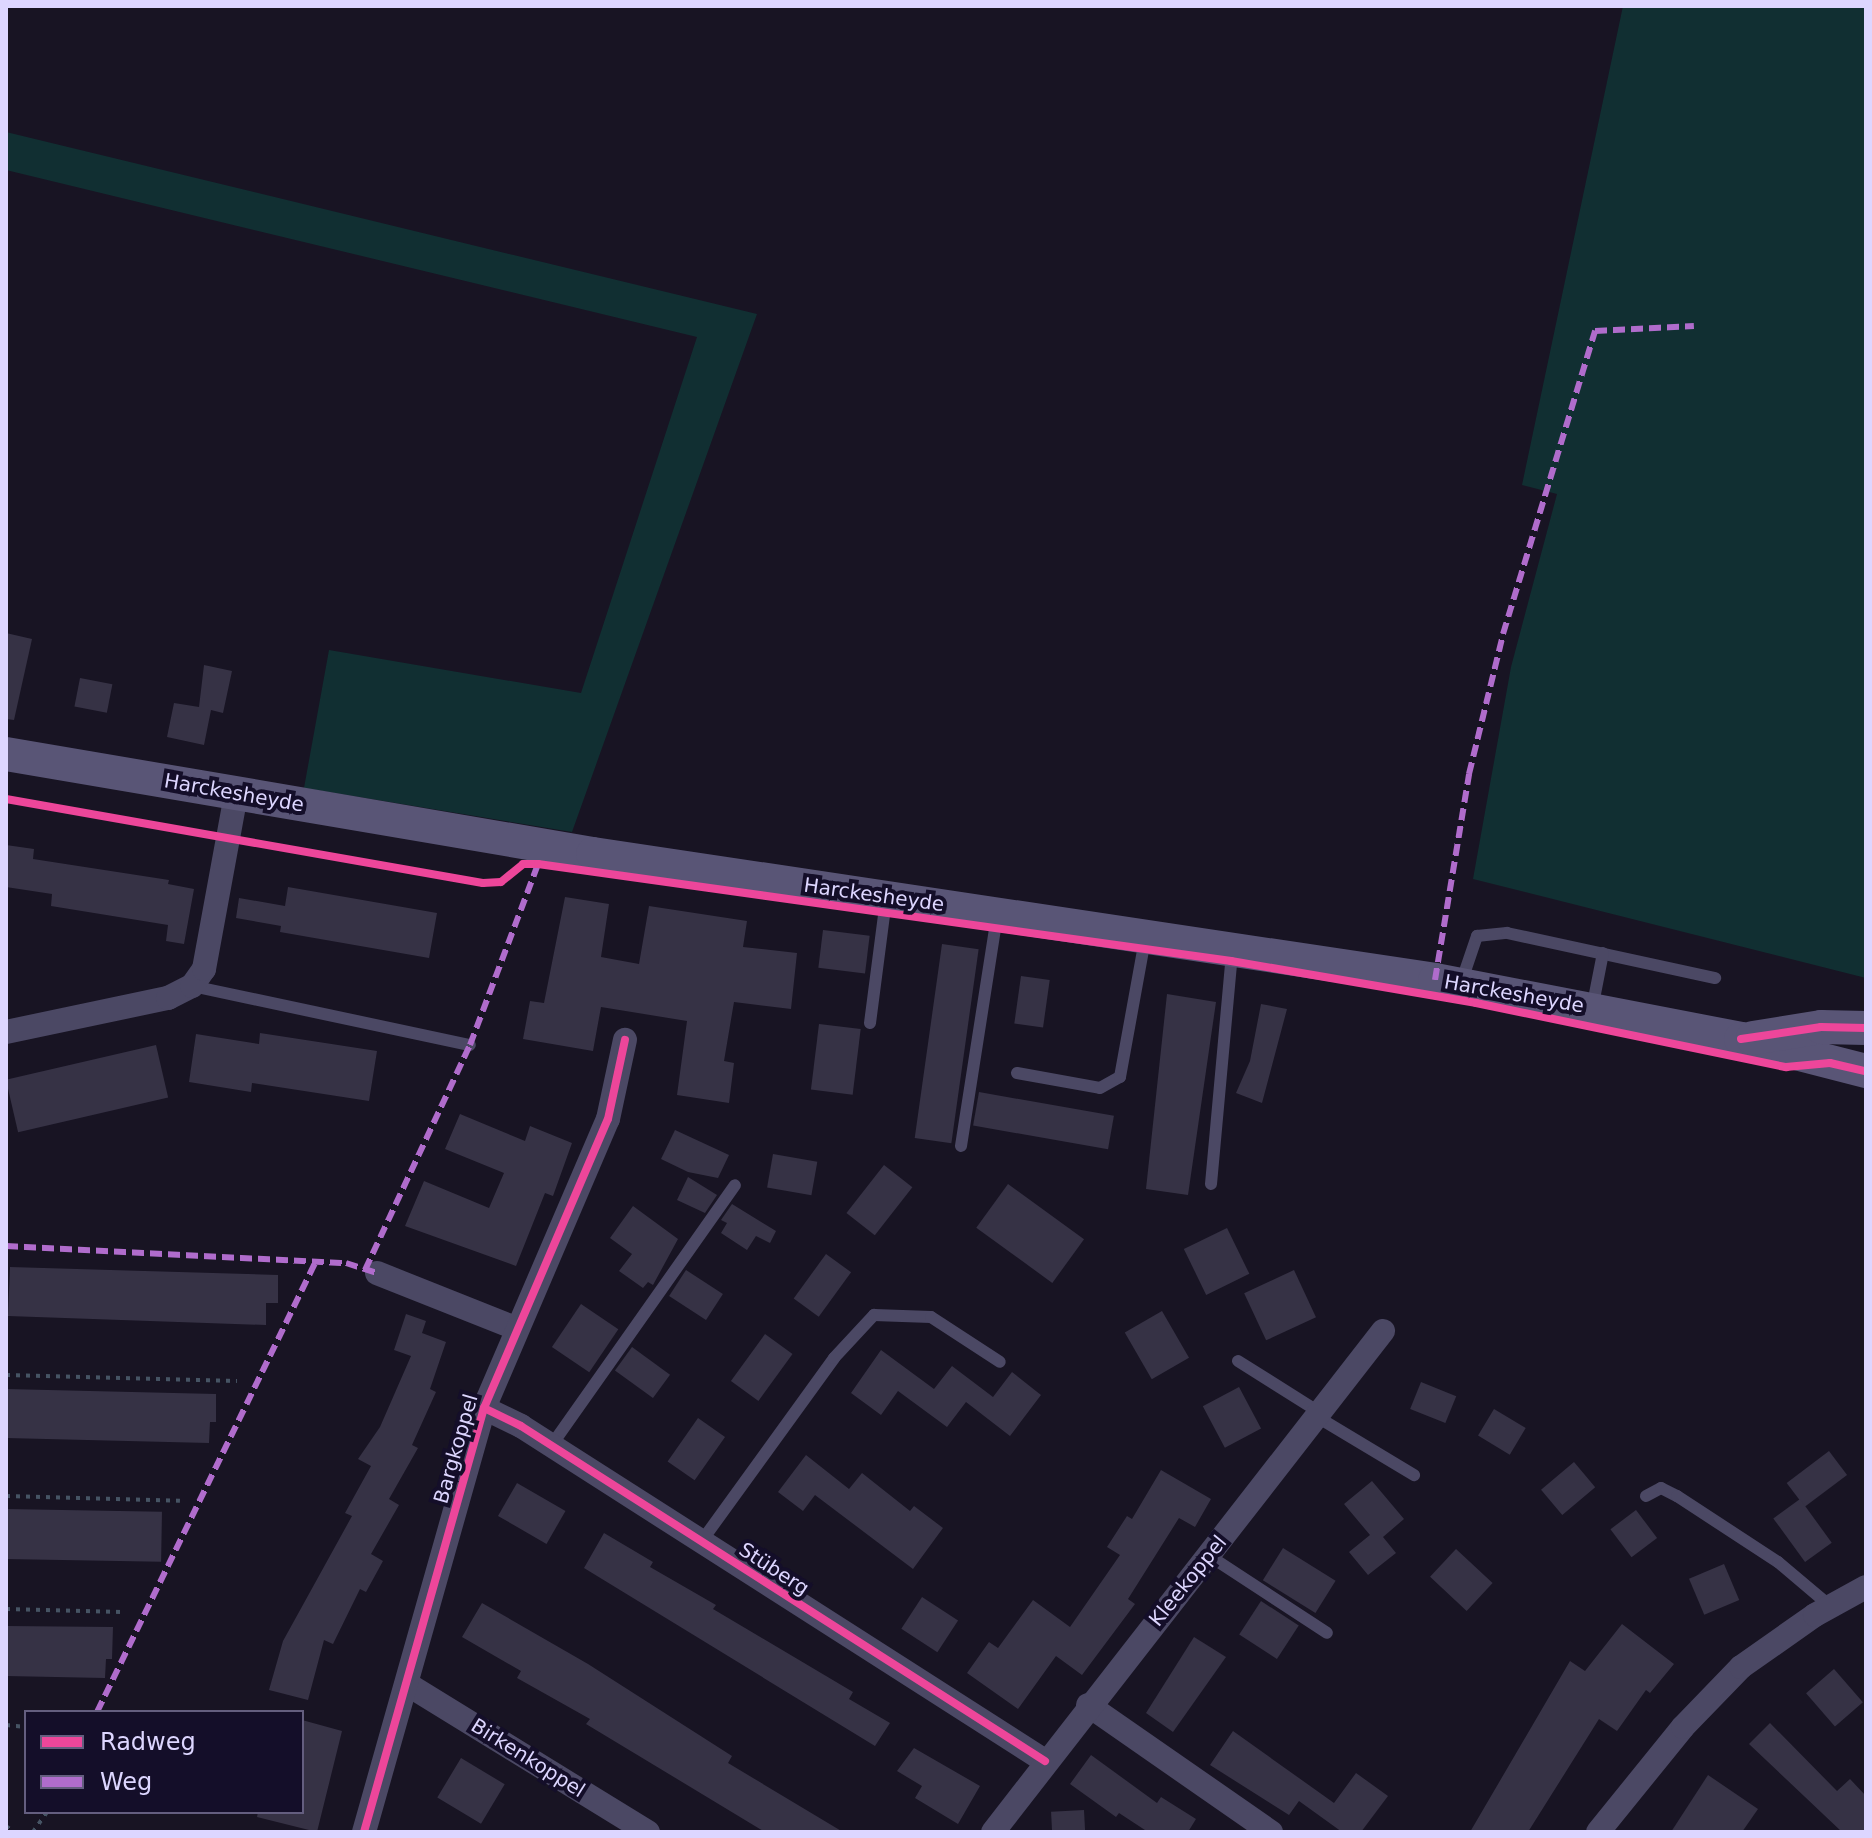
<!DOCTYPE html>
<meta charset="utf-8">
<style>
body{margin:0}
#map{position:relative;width:1872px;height:1838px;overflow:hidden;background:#181423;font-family:"DejaVu Sans",sans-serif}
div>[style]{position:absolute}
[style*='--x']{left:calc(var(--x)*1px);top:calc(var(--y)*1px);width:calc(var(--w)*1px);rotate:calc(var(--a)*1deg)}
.green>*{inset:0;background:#112f32}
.building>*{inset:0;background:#363245;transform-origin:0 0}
.path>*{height:4px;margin-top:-2px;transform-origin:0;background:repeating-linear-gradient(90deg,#465464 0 4px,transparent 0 10px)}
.lane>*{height:12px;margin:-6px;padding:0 6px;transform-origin:6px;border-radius:6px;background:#4b4864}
.street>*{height:24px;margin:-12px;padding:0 12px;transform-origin:12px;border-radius:12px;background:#4b4864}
.secondary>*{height:34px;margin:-17px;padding:0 17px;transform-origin:17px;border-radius:17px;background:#595576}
.quiet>*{height:6px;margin-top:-3px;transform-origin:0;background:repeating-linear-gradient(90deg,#b06ccc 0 12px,transparent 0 18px)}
.cycleway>*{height:8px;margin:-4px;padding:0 4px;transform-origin:4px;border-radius:4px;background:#ed469a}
span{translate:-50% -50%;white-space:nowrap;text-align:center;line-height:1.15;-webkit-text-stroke:8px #140e29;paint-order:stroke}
.street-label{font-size:20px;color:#ddd6ff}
.frame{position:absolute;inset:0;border:8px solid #ddd6ff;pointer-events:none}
.legend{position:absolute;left:24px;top:1710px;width:280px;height:104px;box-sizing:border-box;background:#140e29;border:2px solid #645e7f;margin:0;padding:10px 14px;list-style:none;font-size:24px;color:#ddd6ff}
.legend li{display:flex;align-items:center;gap:16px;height:40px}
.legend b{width:40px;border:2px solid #645e7f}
</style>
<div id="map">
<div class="green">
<i style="clip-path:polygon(1623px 6px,1866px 6px,1866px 978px,1473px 879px,1511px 667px,1557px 494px,1522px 485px)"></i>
<i style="clip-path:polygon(6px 132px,757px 314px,572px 832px,304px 788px,329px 650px,581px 693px,697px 337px,6px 170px)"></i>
</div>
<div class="building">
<i style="clip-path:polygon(6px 633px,32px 639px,14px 720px,6px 719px)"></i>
<i style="clip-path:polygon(204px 665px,232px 671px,223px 713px,211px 710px,204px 745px,167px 737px,174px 703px,199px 707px)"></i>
<i style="left:80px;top:678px;width:33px;height:29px;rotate:11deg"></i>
<i style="clip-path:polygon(6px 845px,34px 849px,33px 859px,169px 880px,168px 884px,194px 889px,184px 944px,166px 941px,168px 925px,51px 906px,52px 894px,6px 887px)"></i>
<i style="clip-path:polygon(288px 887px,437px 913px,429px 958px,280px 932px,281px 926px,236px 918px,239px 898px,285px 906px)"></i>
<i style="clip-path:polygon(565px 897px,609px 904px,601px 957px,639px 964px,649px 906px,747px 921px,743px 947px,797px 953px,791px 1009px,734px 1002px,724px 1061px,734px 1063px,729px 1103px,677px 1095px,687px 1021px,601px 1007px,593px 1051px,523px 1039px,530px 1001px,544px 1003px)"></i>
<i style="left:823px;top:930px;width:47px;height:38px;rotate:7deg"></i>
<i style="left:942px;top:944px;width:37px;height:196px;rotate:8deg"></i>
<i style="left:1021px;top:976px;width:29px;height:48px;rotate:8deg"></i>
<i style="clip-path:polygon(1167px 994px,1216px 1002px,1188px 1195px,1146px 1189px)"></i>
<i style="clip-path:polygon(1261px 1004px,1287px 1009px,1262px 1103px,1236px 1093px,1250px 1061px)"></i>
<i style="left:819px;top:1024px;width:42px;height:66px;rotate:7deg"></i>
<i style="clip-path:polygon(260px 1033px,377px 1051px,369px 1101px,252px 1083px,251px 1092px,189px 1082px,196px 1034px,259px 1044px)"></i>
<i style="left:156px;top:1045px;width:54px;height:154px;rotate:77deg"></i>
<i style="left:979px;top:1092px;width:137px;height:34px;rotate:10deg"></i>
<i style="clip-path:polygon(460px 1114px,525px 1141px,530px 1126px,572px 1143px,553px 1196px,545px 1193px,516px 1266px,405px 1226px,424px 1181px,489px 1208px,504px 1173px,445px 1149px)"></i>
<i style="clip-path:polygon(675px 1130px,729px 1155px,718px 1178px,688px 1172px,661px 1159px)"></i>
<i style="left:773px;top:1154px;width:45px;height:34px;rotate:10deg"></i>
<i style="left:884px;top:1165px;width:36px;height:61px;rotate:38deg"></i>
<i style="clip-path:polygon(688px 1177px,717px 1195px,705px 1213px,677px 1200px)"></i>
<i style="left:1008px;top:1184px;width:94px;height:54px;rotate:36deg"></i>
<i style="clip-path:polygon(732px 1204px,776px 1231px,770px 1243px,756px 1236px,747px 1250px,721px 1233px,727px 1223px,721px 1220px)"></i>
<i style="clip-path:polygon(633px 1206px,678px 1239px,653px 1285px,648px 1282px,643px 1288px,619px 1271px,632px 1254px,610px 1238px)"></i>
<i style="left:1227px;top:1228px;width:51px;height:48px;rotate:64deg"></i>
<i style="left:826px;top:1254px;width:31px;height:55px;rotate:36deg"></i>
<i style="clip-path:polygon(10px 1267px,278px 1275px,278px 1303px,266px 1303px,266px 1325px,8px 1316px)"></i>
<i style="left:686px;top:1270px;width:44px;height:31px;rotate:33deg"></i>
<i style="left:1294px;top:1270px;width:52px;height:55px;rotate:65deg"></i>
<i style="left:581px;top:1304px;width:45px;height:52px;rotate:34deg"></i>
<i style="left:1162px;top:1311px;width:54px;height:43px;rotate:60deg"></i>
<i style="clip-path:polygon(406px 1314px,426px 1321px,422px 1333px,446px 1342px,430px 1389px,436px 1392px,412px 1445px,418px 1448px,389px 1499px,399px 1505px,371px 1554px,383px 1561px,366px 1592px,360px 1589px,333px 1644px,324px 1640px,308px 1700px,269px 1690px,283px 1641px,352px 1516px,345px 1513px,371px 1466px,358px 1459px,380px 1427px,411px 1356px,394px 1350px)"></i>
<i style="left:765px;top:1334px;width:34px;height:58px;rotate:36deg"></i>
<i style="left:632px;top:1347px;width:47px;height:29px;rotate:36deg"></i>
<i style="clip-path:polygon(881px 1350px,934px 1389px,952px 1366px,993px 1397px,1012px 1372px,1041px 1395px,1010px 1436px,966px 1402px,947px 1427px,898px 1391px,881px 1415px,851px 1393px)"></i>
<i style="left:1421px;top:1382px;width:38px;height:29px;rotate:22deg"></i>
<i style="left:1239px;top:1387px;width:47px;height:41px;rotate:62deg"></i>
<i style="clip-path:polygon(6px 1389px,216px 1394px,216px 1422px,210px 1422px,209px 1443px,6px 1438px)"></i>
<i style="left:1494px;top:1409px;width:37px;height:31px;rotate:31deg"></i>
<i style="left:698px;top:1418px;width:33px;height:53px;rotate:35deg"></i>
<i style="left:1829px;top:1451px;width:30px;height:53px;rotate:53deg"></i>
<i style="clip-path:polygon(806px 1455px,849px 1489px,862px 1473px,910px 1511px,914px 1506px,943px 1528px,913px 1569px,815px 1495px,803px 1511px,778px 1492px)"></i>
<i style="left:1574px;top:1462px;width:33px;height:43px;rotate:50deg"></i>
<i style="clip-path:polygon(1161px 1470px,1211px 1499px,1195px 1527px,1179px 1518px,1128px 1599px,1135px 1604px,1082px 1675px,1056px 1656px,1018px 1709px,967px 1673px,989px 1642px,998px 1648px,1033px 1600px,1070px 1627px,1120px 1555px,1107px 1547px,1127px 1516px,1132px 1519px)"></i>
<i style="clip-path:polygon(1372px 1481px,1404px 1519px,1383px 1537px,1396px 1553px,1368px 1575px,1349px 1552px,1370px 1535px,1344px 1504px)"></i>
<i style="left:517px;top:1483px;width:56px;height:38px;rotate:30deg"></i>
<i style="left:1800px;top:1499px;width:54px;height:33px;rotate:54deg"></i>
<i style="left:6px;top:1509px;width:156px;height:50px;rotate:1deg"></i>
<i style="left:1636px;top:1510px;width:35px;height:32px;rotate:53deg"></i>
<i style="clip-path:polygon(604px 1533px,653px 1562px,650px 1567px,716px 1605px,713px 1609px,853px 1692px,849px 1699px,890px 1723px,875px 1746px,584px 1568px)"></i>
<i style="left:1283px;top:1548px;width:62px;height:38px;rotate:32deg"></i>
<i style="left:1456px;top:1549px;width:50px;height:38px;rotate:43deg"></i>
<i style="left:1724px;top:1564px;width:39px;height:38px;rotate:67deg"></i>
<i style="left:922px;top:1597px;width:43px;height:38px;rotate:33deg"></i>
<i style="left:1261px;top:1601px;width:45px;height:40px;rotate:33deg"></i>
<i style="clip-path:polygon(482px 1603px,588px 1664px,732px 1756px,728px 1763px,843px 1832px,765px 1832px,586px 1724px,590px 1719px,517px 1678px,521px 1671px,462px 1637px)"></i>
<i style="clip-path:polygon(1622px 1624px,1674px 1664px,1650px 1693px,1646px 1690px,1617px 1731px,1599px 1719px,1528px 1832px,1470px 1832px,1570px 1661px,1585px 1671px)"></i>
<i style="clip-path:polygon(6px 1626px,113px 1627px,112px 1659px,106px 1659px,105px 1678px,6px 1676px)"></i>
<i style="clip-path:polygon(1194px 1637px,1226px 1657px,1173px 1732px,1146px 1713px)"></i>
<i style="left:1834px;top:1669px;width:44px;height:37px;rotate:49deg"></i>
<i style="clip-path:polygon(302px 1720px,342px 1731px,317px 1832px,257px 1817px,258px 1812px,302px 1812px)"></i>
<i style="clip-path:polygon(1770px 1723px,1837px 1791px,1850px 1779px,1866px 1796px,1866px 1832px,1842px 1832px,1749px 1744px)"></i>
<i style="clip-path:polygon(1233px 1731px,1334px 1803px,1356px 1773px,1388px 1796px,1361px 1832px,1342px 1832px,1299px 1801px,1289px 1815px,1210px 1765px)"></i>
<i style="clip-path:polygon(914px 1748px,980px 1786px,958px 1824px,915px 1798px,922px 1786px,897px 1771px)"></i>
<i style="clip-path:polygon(1091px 1755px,1157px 1803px,1161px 1797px,1196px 1819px,1188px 1832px,1148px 1832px,1119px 1813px,1116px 1817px,1070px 1784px)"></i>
<i style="left:461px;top:1758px;width:51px;height:46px;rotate:31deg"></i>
<i style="clip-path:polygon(1708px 1775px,1758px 1809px,1742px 1832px,1671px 1832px)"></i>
<i style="left:1084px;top:1810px;width:22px;height:33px;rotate:87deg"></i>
</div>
<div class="path">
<i style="--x:6;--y:1375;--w:231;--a:1.5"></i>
<i style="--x:6;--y:1496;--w:174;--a:1.6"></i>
<i style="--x:6;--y:1609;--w:116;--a:1.5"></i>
<i style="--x:6;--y:1725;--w:20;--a:6"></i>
<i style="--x:6;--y:1826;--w:10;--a:37"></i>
<i style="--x:33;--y:1832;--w:24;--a:-55"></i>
</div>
<div class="lane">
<i style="--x:1461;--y:983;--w:50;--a:-71.2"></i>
<i style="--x:1477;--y:936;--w:30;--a:-6"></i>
<i style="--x:1507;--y:933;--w:213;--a:12.2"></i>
<i style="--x:192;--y:986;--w:284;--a:12"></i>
<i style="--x:1592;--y:1009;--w:57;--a:-78.9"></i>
<i style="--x:870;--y:1023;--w:124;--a:-82.6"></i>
<i style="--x:1017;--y:1073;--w:84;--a:10.2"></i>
<i style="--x:1100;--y:1088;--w:23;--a:-29"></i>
<i style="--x:1120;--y:1077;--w:140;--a:-79.7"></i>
<i style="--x:961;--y:1146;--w:233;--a:-81.1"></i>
<i style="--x:1211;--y:1184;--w:233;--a:-84.8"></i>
<i style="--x:1238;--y:1361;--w:99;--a:32.2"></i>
<i style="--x:1319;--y:1418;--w:111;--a:31"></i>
<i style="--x:551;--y:1446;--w:319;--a:-54.8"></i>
<i style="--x:1646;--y:1496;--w:17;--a:-28"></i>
<i style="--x:1661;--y:1488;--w:18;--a:27"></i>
<i style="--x:1677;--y:1496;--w:121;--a:33.2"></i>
<i style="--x:1778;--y:1562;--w:68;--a:40.2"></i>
<i style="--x:701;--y:1542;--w:227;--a:-54.1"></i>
<i style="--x:834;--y:1358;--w:59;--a:-47.1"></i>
<i style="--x:874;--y:1315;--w:57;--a:2"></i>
<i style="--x:931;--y:1317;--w:82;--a:33.1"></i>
<i style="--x:1208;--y:1555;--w:142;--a:33.2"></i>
</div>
<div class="street">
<i style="--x:6;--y:1032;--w:166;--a:-11.9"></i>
<i style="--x:168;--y:998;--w:27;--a:-27"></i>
<i style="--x:192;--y:986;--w:21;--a:-55"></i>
<i style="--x:204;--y:969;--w:178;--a:-79.6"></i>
<i style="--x:377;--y:1273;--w:149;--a:21.7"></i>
<i style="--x:484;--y:1408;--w:41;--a:25.9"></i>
<i style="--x:521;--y:1426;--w:622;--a:32.59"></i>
<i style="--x:407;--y:1684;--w:283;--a:31.6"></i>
<i style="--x:1088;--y:1705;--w:223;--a:34.8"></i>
<i style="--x:364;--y:1832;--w:441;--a:-74.2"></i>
<i style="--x:484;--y:1408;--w:314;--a:-66.8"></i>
<i style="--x:608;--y:1119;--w:81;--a:-77.9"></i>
<i style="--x:993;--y:1832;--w:635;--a:-52.1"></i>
<i style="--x:1598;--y:1832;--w:135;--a:-51"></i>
<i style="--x:1683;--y:1727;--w:83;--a:-46"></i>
<i style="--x:1741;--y:1667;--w:90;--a:-35.1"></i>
<i style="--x:1815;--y:1615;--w:58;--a:-28.8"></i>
</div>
<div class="secondary">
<i style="--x:6;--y:754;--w:595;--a:9.67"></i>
<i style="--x:593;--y:854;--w:851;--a:8.51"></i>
<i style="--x:1435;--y:980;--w:312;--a:10.9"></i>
<i style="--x:1741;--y:1039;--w:129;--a:14.4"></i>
<i style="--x:1753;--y:1038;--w:69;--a:-9.2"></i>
<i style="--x:1821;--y:1027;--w:45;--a:1.3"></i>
</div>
<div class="quiet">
<i style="--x:1435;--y:980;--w:209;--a:-80.6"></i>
<i style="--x:1469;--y:774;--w:144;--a:-76.3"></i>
<i style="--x:1503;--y:634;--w:317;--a:-73.1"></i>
<i style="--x:1595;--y:331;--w:99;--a:-2.9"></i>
<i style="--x:6;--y:1246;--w:340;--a:2.9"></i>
<i style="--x:346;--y:1263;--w:33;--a:18"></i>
<i style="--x:365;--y:1270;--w:248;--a:-65"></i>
<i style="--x:470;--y:1045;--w:193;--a:-69.4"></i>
<i style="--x:97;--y:1712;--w:501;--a:-64.1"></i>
</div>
<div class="cycleway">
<i style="--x:6;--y:799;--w:484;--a:10"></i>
<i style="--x:483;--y:883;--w:18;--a:-3"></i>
<i style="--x:501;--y:882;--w:28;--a:-39"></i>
<i style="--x:523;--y:864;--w:15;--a:0"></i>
<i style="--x:538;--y:864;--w:700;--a:7.97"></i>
<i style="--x:1231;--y:961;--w:249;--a:9.7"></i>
<i style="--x:1476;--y:1003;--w:317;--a:11.7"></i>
<i style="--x:1786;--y:1067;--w:44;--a:-5.2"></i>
<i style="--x:1830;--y:1063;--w:37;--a:13"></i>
<i style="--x:1741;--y:1039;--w:81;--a:-8.5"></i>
<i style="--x:1821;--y:1027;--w:45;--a:1.3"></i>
<i style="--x:484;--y:1408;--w:41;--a:25.9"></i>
<i style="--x:521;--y:1426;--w:622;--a:32.59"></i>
<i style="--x:364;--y:1832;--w:441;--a:-74.2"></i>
<i style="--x:484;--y:1408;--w:314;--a:-66.8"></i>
<i style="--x:608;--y:1119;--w:81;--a:-77.9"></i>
</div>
<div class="street-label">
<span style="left:234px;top:793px;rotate:10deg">Harckesheyde</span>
<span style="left:874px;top:895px;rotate:8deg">Harckesheyde</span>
<span style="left:1514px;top:994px;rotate:10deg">Harckesheyde</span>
<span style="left:456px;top:1449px;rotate:-74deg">Bargkoppel</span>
<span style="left:774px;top:1569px;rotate:33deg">Stüberg</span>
<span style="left:1188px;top:1581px;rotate:-51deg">Kleekoppel</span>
<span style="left:528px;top:1758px;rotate:32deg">Birkenkoppel</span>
</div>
<div class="frame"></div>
<ul class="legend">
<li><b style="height:10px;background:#ed469a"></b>Radweg</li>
<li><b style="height:10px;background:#b06ccc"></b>Weg</li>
</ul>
</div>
